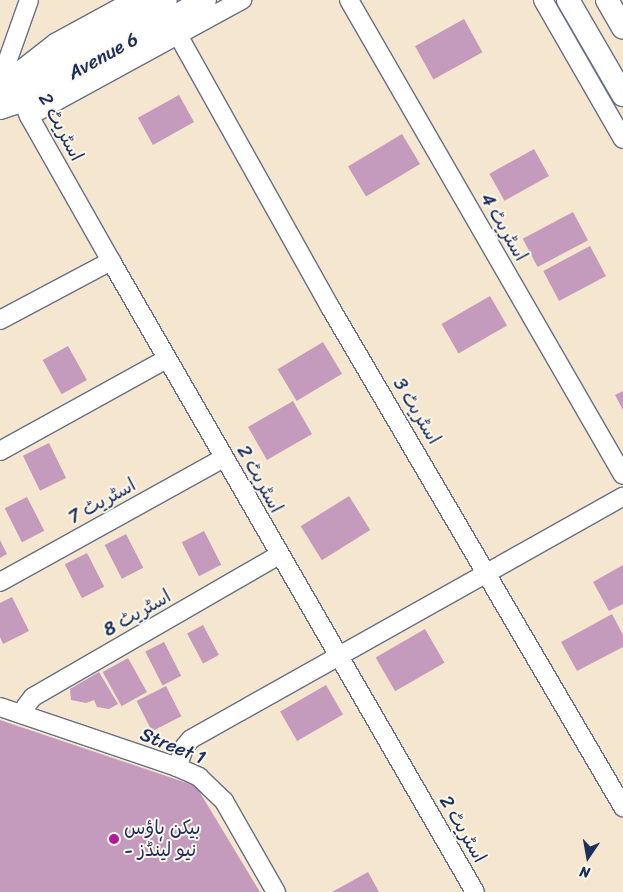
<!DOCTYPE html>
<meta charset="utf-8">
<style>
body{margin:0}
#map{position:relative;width:623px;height:892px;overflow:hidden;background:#f5e7cf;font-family:Sriracha,"Playpen Sans Arabic",sans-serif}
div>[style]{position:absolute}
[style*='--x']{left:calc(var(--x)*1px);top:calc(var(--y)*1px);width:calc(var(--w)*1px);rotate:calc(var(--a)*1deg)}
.building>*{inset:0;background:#c59bbd;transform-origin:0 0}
.roads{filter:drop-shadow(1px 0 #676f86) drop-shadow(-1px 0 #676f86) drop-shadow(0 1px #676f86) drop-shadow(0 -1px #676f86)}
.minor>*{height:18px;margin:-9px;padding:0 9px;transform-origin:9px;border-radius:9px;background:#fff}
.major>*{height:22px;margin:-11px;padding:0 11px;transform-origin:11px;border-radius:11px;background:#fff}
.dots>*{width:14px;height:14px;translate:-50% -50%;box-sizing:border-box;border:2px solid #fbf7ec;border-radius:50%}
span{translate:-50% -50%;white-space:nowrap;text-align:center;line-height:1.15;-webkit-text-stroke:4px #fbf7ec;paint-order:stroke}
.street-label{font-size:19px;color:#1b2f5e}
.poi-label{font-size:19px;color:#1b2f5e}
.left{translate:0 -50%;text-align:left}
.north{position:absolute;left:563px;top:832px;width:50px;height:50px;-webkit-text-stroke:4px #fbf7ec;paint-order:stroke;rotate:192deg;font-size:14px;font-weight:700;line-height:20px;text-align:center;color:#1b2f5e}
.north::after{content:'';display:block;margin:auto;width:18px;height:22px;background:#1b2f5e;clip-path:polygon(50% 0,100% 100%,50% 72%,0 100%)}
</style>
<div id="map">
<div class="building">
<i style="left:464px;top:19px;width:38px;height:56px;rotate:61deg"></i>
<i style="left:179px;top:95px;width:31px;height:47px;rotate:61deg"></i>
<i style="left:402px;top:134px;width:35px;height:63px;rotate:59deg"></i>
<i style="left:534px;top:149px;width:31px;height:51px;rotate:61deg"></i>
<i style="left:573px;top:212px;width:32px;height:57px;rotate:62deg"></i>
<i style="left:590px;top:246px;width:34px;height:53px;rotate:62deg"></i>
<i style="left:490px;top:296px;width:34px;height:56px;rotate:60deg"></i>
<i style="left:323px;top:342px;width:37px;height:53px;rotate:59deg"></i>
<i style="left:68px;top:346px;width:39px;height:29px;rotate:61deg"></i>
<i style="clip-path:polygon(623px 391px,623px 410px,615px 395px)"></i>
<i style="left:293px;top:401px;width:38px;height:52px;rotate:60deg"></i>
<i style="left:49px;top:443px;width:39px;height:29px;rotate:64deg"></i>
<i style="left:349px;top:496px;width:40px;height:57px;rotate:58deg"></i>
<i style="left:27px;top:497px;width:38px;height:25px;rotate:63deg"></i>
<i style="left:204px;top:531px;width:38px;height:25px;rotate:63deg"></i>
<i style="left:126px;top:534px;width:38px;height:24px;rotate:63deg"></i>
<i style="clip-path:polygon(0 540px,7px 554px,0 558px)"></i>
<i style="left:87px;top:553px;width:38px;height:25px;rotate:63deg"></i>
<i style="clip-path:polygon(623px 565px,623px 604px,609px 611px,593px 582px)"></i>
<i style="clip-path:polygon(12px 597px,29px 631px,3px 644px,0 637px,0 603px)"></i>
<i style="clip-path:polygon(612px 614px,623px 635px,623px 647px,577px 671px,561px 642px)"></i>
<i style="left:203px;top:625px;width:34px;height:18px;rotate:62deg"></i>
<i style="left:425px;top:629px;width:39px;height:57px;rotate:60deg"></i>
<i style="left:164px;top:642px;width:38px;height:21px;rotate:63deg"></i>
<i style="left:128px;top:658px;width:39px;height:29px;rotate:61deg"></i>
<i style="clip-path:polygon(99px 672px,118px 704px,109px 709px,97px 707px,94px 700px,86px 703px,71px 700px,70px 689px)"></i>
<i style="left:326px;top:685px;width:34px;height:53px;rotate:60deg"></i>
<i style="left:166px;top:686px;width:34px;height:33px;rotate:63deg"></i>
<i style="clip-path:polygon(0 720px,196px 786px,260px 892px,0 892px)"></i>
<i style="clip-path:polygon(368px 872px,379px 892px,332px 892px)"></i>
</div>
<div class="roads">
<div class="minor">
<i style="--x:349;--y:0;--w:548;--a:60.02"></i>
<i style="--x:543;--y:0;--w:160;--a:60.1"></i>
<i style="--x:178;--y:35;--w:312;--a:60.8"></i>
<i style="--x:330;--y:307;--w:580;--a:59.63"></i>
<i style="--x:14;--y:75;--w:52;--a:-38"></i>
<i style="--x:55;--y:43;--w:90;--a:-28.6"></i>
<i style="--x:0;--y:82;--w:87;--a:-70.5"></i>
<i style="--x:18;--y:89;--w:29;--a:68"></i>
<i style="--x:29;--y:116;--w:167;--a:60.5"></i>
<i style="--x:111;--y:261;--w:728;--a:60.02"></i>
<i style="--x:29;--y:116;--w:243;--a:-28.6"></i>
<i style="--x:0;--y:320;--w:126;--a:-28"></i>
<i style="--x:0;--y:451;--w:191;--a:-28.9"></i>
<i style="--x:0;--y:582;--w:256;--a:-29"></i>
<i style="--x:0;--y:707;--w:187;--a:18.7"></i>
<i style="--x:177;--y:767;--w:24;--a:24"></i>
<i style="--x:199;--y:777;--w:35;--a:44"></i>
<i style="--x:224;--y:801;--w:105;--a:60.3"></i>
<i style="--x:24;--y:715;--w:9;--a:-77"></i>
<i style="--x:26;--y:706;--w:11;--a:-52"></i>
<i style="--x:33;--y:697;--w:284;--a:-30"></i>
<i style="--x:177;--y:767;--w:22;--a:-69"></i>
<i style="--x:185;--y:746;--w:9;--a:-49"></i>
<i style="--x:191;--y:739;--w:495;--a:-29.3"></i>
</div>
<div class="major">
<i style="--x:568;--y:0;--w:110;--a:59.9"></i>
<i style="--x:607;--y:0;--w:32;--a:60"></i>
<i style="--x:0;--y:86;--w:15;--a:-11"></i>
<i style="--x:15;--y:83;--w:172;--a:-28.8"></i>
<i style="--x:0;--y:108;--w:23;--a:-18"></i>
<i style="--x:22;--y:101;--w:209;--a:-28.9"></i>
</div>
</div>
<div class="dots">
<i style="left:114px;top:839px;background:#b5179e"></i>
</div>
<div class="street-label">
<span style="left:103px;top:56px;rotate:-29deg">Avenue 6</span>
<span style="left:61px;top:127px;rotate:62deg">اسٹریٹ 2</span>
<span style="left:504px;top:227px;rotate:60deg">اسٹریٹ 4</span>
<span style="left:417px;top:411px;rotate:59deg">اسٹریٹ 3</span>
<span style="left:260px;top:479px;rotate:61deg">اسٹریٹ 2</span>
<span style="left:102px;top:501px;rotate:-29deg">اسٹریٹ 7</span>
<span style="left:137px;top:613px;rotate:-30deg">اسٹریٹ 8</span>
<span style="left:173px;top:746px;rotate:22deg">Street 1</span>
<span style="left:463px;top:829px;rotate:60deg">اسٹریٹ 2</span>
</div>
<div class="poi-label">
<span class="left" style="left:124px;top:839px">بیکن ہاؤس<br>- نیو لینڈز</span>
</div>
<div class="north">N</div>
</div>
